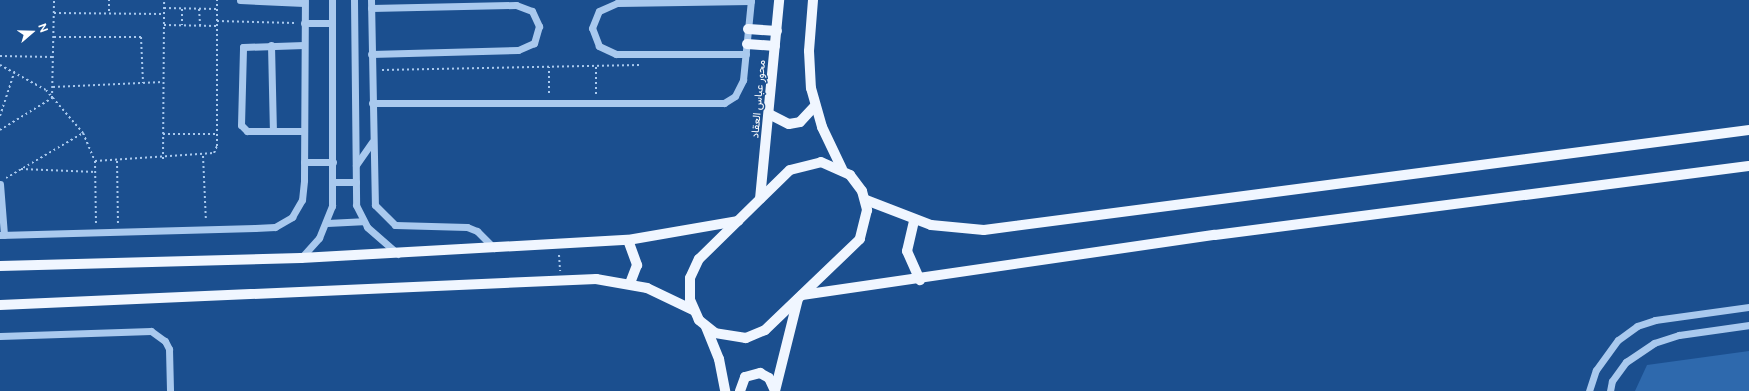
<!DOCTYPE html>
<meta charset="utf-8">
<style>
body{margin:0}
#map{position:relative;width:1749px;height:391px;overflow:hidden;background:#1b4f8f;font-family:"Public Sans",Vazirmatn,sans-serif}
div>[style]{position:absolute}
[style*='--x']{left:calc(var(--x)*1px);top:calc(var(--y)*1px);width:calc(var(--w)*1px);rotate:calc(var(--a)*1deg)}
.green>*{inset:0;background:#2e69ad}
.path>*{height:2px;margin-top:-1px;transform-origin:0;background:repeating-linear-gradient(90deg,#a9c9ee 0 2px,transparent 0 5px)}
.minor>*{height:7px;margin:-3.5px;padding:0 3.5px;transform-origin:3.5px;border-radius:3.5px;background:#a9c9ee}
.major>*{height:10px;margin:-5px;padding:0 5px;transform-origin:5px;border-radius:5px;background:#f0f6ff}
span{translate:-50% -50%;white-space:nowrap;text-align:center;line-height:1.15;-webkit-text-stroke:3px #1b4f8f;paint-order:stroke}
.street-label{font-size:11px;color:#fff}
.north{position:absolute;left:12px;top:12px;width:40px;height:40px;-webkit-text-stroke:3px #1b4f8f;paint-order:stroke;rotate:70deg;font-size:11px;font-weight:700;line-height:16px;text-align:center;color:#fff}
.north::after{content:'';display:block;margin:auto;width:14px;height:18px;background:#fff;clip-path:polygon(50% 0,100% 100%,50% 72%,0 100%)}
</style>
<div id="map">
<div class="green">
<i style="clip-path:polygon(1749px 351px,1749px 391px,1635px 391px,1647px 365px)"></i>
</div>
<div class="path">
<i style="--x:164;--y:8;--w:53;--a:1.1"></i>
<i style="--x:182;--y:9;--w:16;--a:90"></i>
<i style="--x:199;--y:9;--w:16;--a:86"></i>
<i style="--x:109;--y:11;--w:11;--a:-90"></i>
<i style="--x:54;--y:13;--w:110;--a:0.5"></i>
<i style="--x:217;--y:21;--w:78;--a:1.5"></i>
<i style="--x:164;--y:25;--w:53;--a:1.1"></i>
<i style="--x:54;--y:37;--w:87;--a:0"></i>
<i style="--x:141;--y:37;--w:46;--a:87.5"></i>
<i style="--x:0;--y:56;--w:53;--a:1.1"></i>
<i style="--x:0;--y:65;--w:52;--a:28.5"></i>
<i style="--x:46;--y:90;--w:57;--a:49.3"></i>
<i style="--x:83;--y:133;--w:30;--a:67"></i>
<i style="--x:95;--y:161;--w:62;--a:89.1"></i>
<i style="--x:382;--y:70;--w:258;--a:-1.1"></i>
<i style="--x:53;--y:87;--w:110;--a:-2.6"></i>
<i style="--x:549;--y:93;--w:26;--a:-90"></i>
<i style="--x:596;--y:94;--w:28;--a:-90"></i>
<i style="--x:0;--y:116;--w:48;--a:-71.9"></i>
<i style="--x:0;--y:130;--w:61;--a:-31.6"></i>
<i style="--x:52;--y:98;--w:98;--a:-88.8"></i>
<i style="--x:163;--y:134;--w:54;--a:0"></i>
<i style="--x:203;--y:156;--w:65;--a:87.4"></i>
<i style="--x:163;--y:159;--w:159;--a:-89.6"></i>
<i style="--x:95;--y:161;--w:119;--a:-3.8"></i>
<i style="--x:214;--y:153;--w:8;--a:-67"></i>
<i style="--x:217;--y:146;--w:146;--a:-90"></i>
<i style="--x:117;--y:161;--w:62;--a:89.1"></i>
<i style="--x:21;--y:169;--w:75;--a:2.3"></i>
<i style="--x:6;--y:178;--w:89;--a:-30.3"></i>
<i style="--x:559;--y:255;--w:16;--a:86"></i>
</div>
<div class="minor">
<i style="--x:240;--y:0;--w:64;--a:2.7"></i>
<i style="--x:354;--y:0;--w:205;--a:89.4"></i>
<i style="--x:356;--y:205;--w:25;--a:63"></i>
<i style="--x:367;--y:227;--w:41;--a:41.1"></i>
<i style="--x:371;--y:0;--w:205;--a:88.9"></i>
<i style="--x:375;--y:205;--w:28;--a:45"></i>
<i style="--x:395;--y:225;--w:72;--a:1.6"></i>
<i style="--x:467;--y:227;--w:11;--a:22"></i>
<i style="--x:477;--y:231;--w:24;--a:45"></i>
<i style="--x:371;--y:8;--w:145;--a:-1.2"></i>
<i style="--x:516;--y:5;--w:17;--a:21"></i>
<i style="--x:532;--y:11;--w:17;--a:65"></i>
<i style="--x:539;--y:26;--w:18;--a:106"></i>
<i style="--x:534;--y:43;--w:17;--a:156"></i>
<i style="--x:518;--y:50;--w:147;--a:178.4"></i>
<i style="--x:304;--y:23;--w:28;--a:0"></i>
<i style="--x:271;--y:45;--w:86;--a:88.7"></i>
<i style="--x:746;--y:54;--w:130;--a:180"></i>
<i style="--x:616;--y:54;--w:19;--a:-155"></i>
<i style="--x:599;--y:46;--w:19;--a:-111"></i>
<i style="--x:592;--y:28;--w:18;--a:-68"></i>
<i style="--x:599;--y:11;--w:20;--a:-24"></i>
<i style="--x:617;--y:3;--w:134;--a:-0.9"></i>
<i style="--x:372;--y:103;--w:352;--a:0"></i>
<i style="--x:724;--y:103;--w:13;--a:-32"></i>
<i style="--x:735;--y:96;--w:18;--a:-63"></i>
<i style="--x:743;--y:80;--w:80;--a:-84.3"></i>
<i style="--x:304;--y:131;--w:57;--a:180"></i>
<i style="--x:247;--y:131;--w:8;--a:-135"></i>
<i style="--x:241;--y:125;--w:78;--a:-88.5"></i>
<i style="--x:243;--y:47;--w:61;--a:-1.9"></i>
<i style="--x:304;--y:162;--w:29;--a:0"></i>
<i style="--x:356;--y:165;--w:28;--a:-55"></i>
<i style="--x:333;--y:182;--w:23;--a:0"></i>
<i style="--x:0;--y:184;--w:51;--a:85.5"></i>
<i style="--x:327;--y:223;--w:35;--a:-3"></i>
<i style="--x:0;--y:235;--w:255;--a:-1.6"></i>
<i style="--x:255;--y:228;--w:20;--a:-3"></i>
<i style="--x:275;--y:227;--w:20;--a:-30"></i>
<i style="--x:292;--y:217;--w:20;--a:-60"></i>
<i style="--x:302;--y:200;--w:20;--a:-84"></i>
<i style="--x:304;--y:180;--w:180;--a:-89.7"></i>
<i style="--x:301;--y:258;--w:27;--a:-48"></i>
<i style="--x:319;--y:238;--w:35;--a:-68"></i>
<i style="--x:332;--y:206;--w:206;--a:-90"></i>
<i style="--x:0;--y:336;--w:151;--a:-1.9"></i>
<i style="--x:151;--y:331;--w:17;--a:36"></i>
<i style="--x:165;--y:341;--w:9;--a:63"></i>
<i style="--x:169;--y:349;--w:42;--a:88.6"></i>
<i style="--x:1589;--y:391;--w:22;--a:-72"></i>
<i style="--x:1596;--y:370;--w:37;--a:-54"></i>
<i style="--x:1618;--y:340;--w:24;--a:-36"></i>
<i style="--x:1637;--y:326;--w:19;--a:-18"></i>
<i style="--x:1655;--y:320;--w:95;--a:-7.9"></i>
<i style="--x:1610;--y:391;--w:10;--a:-79"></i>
<i style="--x:1612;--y:381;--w:24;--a:-54"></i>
<i style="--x:1626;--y:362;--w:34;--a:-34"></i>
<i style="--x:1654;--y:343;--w:26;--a:-18"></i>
<i style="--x:1679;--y:335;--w:71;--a:-8.1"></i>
</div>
<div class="major">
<i style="--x:813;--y:0;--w:51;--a:94.5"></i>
<i style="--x:809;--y:51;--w:37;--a:87"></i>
<i style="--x:811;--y:88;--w:41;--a:74.2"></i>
<i style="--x:822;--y:127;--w:47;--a:64.5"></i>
<i style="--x:748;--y:29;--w:29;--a:4"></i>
<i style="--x:747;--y:44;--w:28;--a:4"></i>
<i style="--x:769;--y:114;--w:22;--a:27"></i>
<i style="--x:789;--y:124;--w:11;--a:-10"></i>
<i style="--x:800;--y:122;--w:22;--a:-47"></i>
<i style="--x:821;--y:162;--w:32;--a:24"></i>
<i style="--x:850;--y:175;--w:20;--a:53"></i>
<i style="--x:862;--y:191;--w:20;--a:75"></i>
<i style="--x:867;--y:210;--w:30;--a:104"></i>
<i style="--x:860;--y:239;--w:132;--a:136.2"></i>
<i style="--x:765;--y:330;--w:21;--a:157"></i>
<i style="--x:746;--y:338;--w:31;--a:-171"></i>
<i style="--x:715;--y:333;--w:21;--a:-141"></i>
<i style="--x:699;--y:320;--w:22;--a:-114"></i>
<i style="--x:690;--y:300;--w:22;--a:-90"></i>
<i style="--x:690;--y:278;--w:21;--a:-65"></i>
<i style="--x:699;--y:259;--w:127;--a:-44.4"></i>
<i style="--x:790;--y:170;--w:32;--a:-14"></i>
<i style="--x:760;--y:199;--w:200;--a:-84.5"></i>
<i style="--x:866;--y:200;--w:70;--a:21"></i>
<i style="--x:931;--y:225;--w:53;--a:5.4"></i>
<i style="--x:984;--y:230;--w:772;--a:-7.45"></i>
<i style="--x:914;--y:221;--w:31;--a:103"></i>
<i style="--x:907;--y:251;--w:32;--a:66"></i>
<i style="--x:628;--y:240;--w:27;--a:70"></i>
<i style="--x:637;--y:265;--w:19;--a:111"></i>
<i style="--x:0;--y:266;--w:301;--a:-1.5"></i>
<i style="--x:301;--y:258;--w:327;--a:-3.2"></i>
<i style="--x:628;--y:240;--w:112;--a:-9.8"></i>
<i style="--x:802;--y:295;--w:417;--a:-8.3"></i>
<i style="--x:1215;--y:235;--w:538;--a:-7.36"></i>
<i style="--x:0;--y:305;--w:597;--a:-2.5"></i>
<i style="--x:596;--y:279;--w:52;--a:10"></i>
<i style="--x:647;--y:288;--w:51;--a:25.6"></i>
<i style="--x:706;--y:327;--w:35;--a:68"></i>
<i style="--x:719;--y:359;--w:33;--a:79"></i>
<i style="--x:740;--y:391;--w:15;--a:-70"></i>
<i style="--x:745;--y:377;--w:16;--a:-15"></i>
<i style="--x:760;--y:373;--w:10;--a:29"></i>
<i style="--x:769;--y:378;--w:14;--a:65"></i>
<i style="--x:775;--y:391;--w:95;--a:-76"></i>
</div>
<div class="street-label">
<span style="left:758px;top:99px;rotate:-85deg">محور عباس العقاد</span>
</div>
<div class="north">N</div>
</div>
